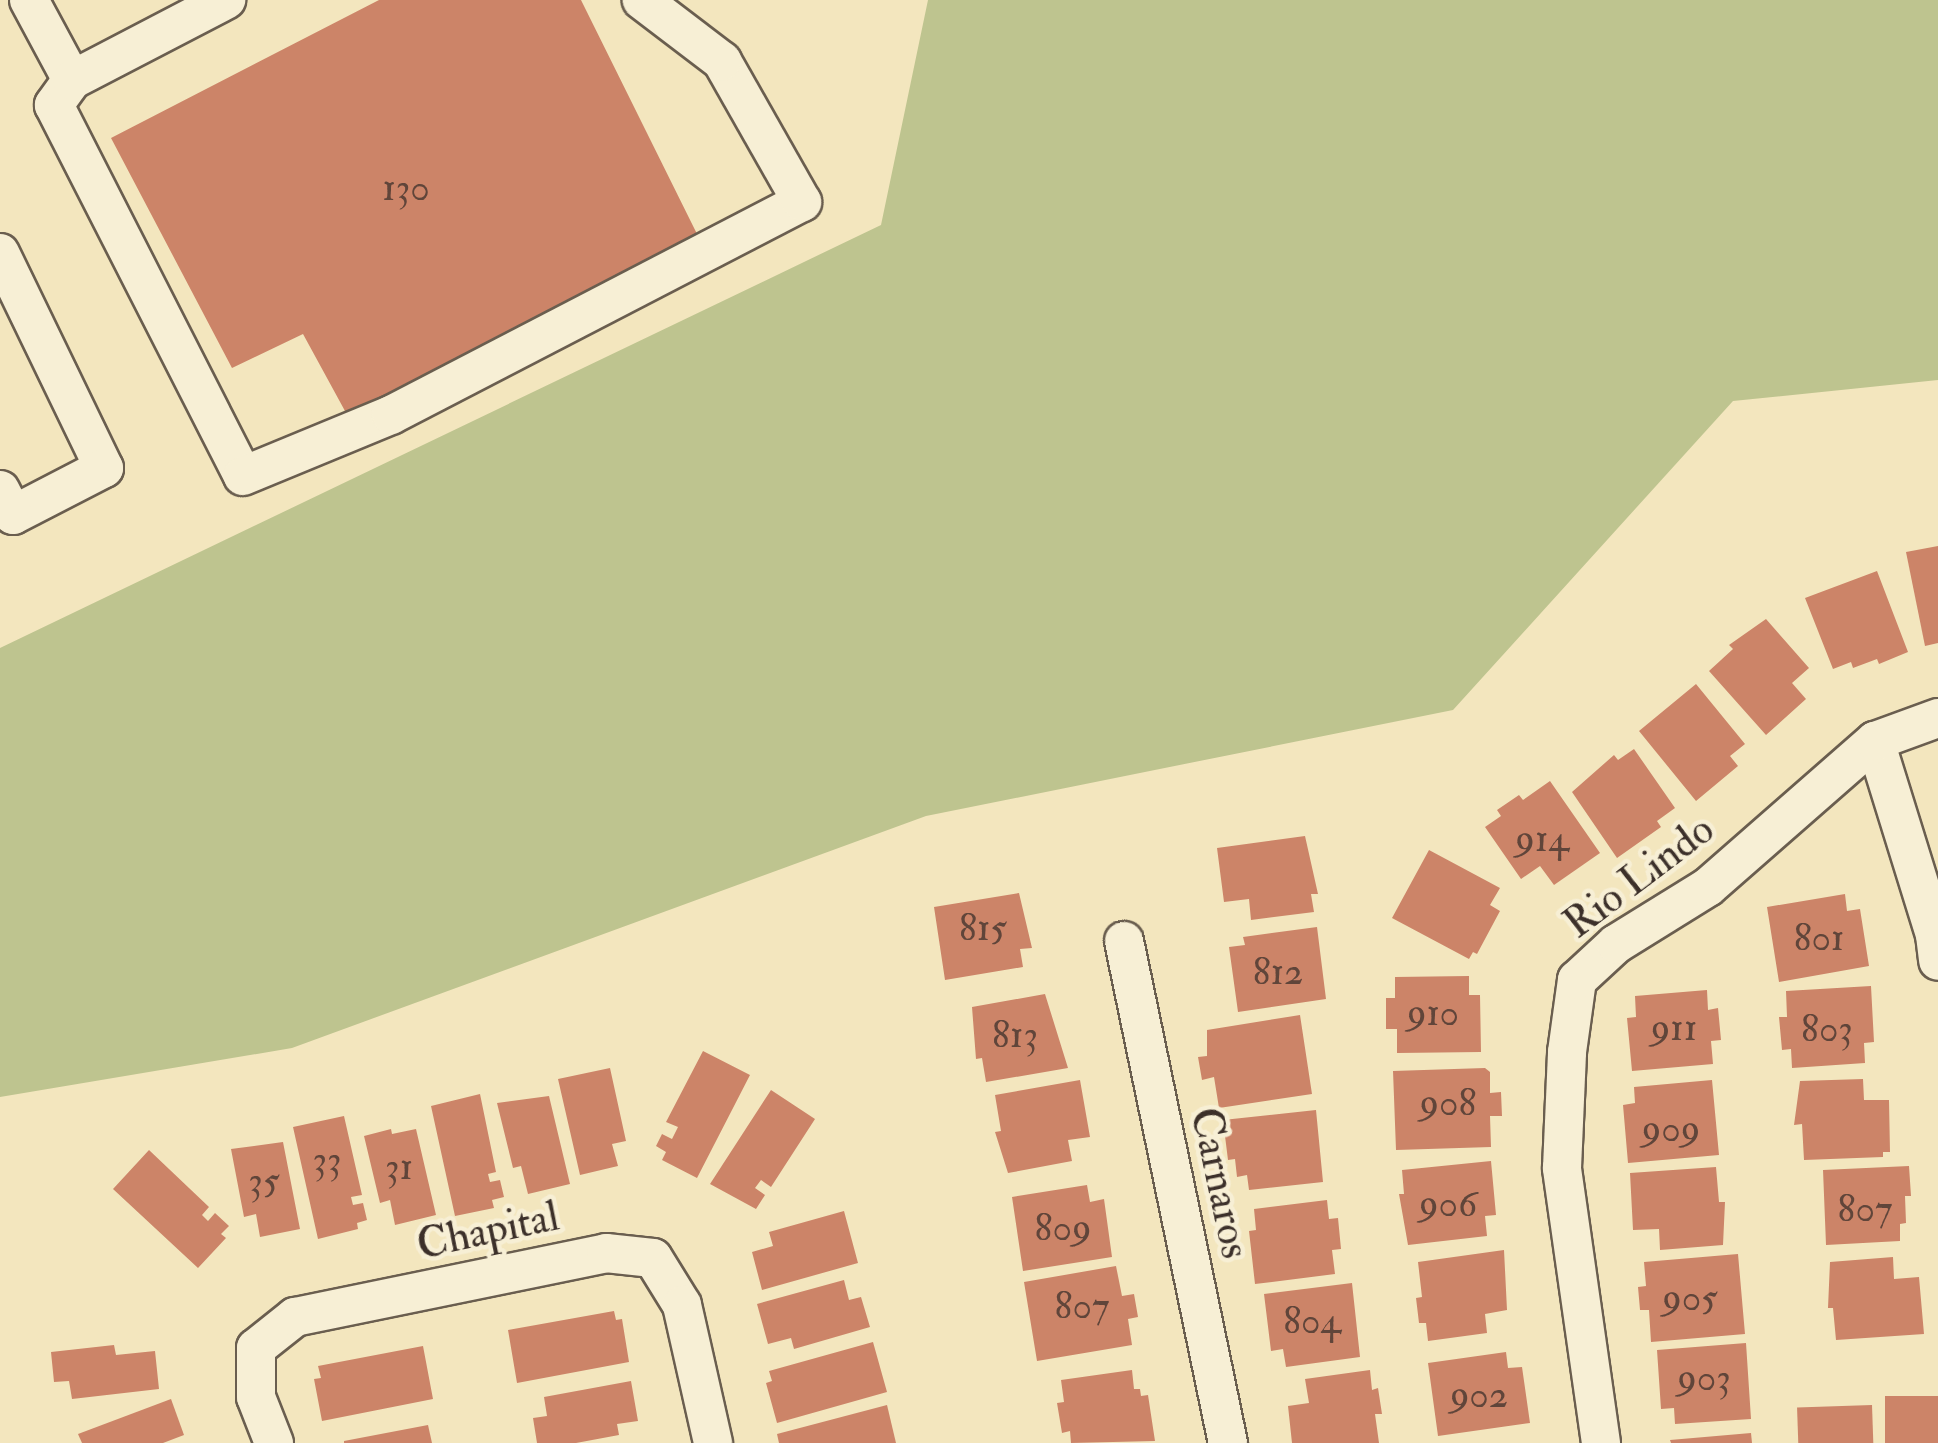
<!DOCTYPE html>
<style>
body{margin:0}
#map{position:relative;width:1938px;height:1443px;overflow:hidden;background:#f3e6be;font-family:"IM FELL Double Pica",serif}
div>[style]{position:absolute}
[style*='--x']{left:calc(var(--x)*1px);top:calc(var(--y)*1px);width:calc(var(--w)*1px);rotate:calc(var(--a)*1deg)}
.green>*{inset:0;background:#bec48f}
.building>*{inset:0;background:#cc8468;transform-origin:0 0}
.roads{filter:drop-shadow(2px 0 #6a5e4f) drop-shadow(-2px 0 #6a5e4f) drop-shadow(0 2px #6a5e4f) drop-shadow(0 -2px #6a5e4f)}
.minor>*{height:38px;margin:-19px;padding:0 19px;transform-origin:19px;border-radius:19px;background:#f7efd5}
span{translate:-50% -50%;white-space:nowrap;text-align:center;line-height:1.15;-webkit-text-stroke:9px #f7efd5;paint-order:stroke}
.number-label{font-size:38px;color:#60453a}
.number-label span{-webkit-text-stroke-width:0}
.street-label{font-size:42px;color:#3c302a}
</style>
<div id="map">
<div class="green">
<i style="clip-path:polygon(928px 0,1938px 0,1938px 380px,1733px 401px,1453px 710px,926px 816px,292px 1048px,0 1097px,0 648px,881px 225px)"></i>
</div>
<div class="building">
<i style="clip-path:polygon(379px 0,581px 0,700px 240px,351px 422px,303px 334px,232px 368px,111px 138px)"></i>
<i style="clip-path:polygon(1938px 546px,1938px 643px,1925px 646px,1906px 552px)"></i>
<i style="clip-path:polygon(1877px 571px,1908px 652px,1879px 664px,1877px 659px,1853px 668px,1851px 662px,1833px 669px,1805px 598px)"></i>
<i style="clip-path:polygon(1766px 619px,1809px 668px,1792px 683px,1806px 699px,1766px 735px,1709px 671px,1733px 649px,1729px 645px)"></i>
<i style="clip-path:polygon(1696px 684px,1745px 744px,1730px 756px,1738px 766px,1696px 801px,1639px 731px)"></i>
<i style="clip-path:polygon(1634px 749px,1675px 808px,1657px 821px,1661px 827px,1617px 858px,1572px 792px,1614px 755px,1618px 760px)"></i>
<i style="clip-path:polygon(1550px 781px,1600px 853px,1554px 885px,1540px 866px,1521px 879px,1485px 827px,1501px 816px,1497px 810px,1519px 795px,1523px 800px)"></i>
<i style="clip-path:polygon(1305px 836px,1318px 894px,1311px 894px,1314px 912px,1251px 920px,1249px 899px,1224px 902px,1217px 848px)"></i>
<i style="clip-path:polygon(1429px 850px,1500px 888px,1490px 905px,1500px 911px,1477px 954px,1473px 952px,1469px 959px,1392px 918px)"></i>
<i style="clip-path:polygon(1019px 893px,1032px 948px,1020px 949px,1023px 967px,945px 980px,934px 907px)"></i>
<i style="clip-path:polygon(1845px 894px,1847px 911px,1860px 909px,1869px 966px,1779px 982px,1767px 907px)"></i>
<i style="clip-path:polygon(1317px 927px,1326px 999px,1238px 1012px,1229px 947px,1245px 945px,1243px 937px)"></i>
<i style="clip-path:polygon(1469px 976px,1469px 995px,1480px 995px,1481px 1052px,1397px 1053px,1397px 1029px,1386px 1029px,1386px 998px,1395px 998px,1395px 977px)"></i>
<i style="clip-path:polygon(1871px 986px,1874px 1042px,1864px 1043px,1865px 1063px,1792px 1068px,1791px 1049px,1782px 1050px,1779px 1017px,1787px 1017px,1786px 991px)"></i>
<i style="clip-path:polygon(1707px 990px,1708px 1010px,1718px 1008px,1721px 1040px,1711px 1041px,1713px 1064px,1632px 1071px,1627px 1018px,1636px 1017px,1635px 996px)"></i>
<i style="clip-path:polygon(1045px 994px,1068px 1068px,986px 1082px,982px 1058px,976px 1059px,972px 1007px)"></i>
<i style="clip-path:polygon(1300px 1015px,1312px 1094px,1219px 1108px,1214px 1077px,1202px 1080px,1198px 1057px,1207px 1056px,1207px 1030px)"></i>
<i style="clip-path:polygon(703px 1051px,750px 1075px,697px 1178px,662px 1160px,666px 1152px,656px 1146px,662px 1134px,672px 1139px,678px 1127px,666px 1122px)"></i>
<i style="clip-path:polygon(610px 1068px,626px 1141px,612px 1144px,618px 1166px,580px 1175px,558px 1079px)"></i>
<i style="clip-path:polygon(1485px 1068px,1490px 1072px,1490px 1093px,1501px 1092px,1502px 1116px,1490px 1116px,1491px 1147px,1396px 1150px,1393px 1071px)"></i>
<i style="clip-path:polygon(1863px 1079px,1864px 1100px,1889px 1100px,1890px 1152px,1883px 1152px,1883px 1157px,1804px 1160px,1802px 1124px,1794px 1125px,1800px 1081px)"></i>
<i style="clip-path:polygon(1080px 1080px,1090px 1137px,1068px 1140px,1072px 1161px,1008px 1173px,995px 1132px,1001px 1131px,995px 1095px)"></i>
<i style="clip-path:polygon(1712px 1080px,1719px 1155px,1628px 1163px,1623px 1105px,1635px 1103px,1634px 1087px)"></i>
<i style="clip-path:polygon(771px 1090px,815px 1119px,771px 1187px,761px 1180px,755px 1188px,765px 1195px,756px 1209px,710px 1184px)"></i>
<i style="clip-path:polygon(480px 1094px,496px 1172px,488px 1174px,490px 1182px,500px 1180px,504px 1197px,492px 1200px,494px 1208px,455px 1216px,431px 1106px)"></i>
<i style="clip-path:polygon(549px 1096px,570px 1184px,528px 1194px,521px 1166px,513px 1168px,497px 1103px)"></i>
<i style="clip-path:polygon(1316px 1110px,1323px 1182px,1249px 1190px,1247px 1175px,1237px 1177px,1235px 1159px,1228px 1160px,1223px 1120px)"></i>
<i style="clip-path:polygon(344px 1116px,362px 1195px,351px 1197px,353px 1205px,363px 1203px,367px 1220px,357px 1223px,358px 1229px,318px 1239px,293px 1127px)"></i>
<i style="clip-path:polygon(391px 1129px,392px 1134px,416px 1129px,436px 1215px,395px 1225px,390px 1200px,380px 1203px,364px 1136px)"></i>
<i style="clip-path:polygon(283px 1142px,300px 1229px,260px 1237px,256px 1214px,244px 1217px,231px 1149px)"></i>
<i style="clip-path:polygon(149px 1150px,209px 1207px,202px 1215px,208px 1221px,215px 1213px,229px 1226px,221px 1234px,226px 1238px,198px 1268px,113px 1189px)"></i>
<i style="clip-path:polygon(1491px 1161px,1496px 1215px,1485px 1216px,1487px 1236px,1408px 1245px,1399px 1194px,1404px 1194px,1402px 1170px)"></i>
<i style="clip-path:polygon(1909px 1166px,1911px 1196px,1905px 1196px,1906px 1223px,1900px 1224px,1900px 1241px,1826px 1245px,1823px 1170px)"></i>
<i style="clip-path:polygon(1716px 1167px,1719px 1202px,1725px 1202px,1723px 1245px,1660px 1250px,1659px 1229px,1633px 1230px,1630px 1173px)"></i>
<i style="clip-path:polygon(1087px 1185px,1090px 1202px,1104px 1199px,1112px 1257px,1023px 1271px,1012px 1197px)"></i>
<i style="clip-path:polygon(1327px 1200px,1329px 1219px,1338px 1218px,1341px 1249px,1332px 1250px,1335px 1274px,1255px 1284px,1249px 1231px,1256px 1230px,1254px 1209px)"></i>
<i style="clip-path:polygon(844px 1211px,858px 1263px,762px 1290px,752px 1252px,773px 1246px,769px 1232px)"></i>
<i style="clip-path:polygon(1504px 1250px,1507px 1310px,1485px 1314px,1487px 1333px,1428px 1341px,1426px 1323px,1419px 1323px,1416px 1298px,1422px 1297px,1418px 1262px)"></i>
<i style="clip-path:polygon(1738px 1254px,1745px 1334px,1651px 1342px,1649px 1310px,1640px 1310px,1638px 1287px,1646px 1286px,1644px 1262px)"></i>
<i style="clip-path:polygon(1893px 1257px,1894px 1279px,1919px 1277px,1924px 1334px,1836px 1340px,1833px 1308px,1828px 1308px,1830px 1262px)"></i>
<i style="clip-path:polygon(1116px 1266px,1122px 1296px,1134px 1294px,1138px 1317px,1128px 1319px,1132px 1345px,1037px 1361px,1024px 1282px)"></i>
<i style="clip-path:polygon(844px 1280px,849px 1300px,861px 1297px,870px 1327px,794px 1349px,791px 1338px,768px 1344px,757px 1304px)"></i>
<i style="clip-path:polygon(1352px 1283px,1360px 1357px,1286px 1367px,1283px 1349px,1271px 1351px,1264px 1294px)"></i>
<i style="clip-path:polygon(614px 1311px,616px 1320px,622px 1319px,629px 1362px,517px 1383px,508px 1330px)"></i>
<i style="clip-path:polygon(873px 1342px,887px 1392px,777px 1423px,766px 1383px,772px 1381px,769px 1371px)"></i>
<i style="clip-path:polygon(1746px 1343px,1751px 1419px,1675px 1424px,1674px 1408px,1661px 1409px,1657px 1350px)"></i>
<i style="clip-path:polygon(114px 1345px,116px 1355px,155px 1351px,159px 1389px,72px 1399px,69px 1381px,54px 1382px,51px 1352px)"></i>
<i style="clip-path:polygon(423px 1346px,433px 1399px,322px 1421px,314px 1379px,321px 1378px,318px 1366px)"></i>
<i style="clip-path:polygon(1506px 1352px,1508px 1368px,1522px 1367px,1530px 1423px,1438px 1436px,1428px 1363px)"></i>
<i style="clip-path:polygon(1132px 1370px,1134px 1389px,1140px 1389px,1141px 1396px,1148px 1395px,1155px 1441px,1071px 1443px,1070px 1431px,1062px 1433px,1057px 1403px,1064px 1402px,1061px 1380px)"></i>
<i style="clip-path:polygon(1370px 1370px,1372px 1390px,1378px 1388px,1382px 1414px,1375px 1414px,1379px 1443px,1292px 1443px,1288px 1406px,1309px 1403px,1305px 1379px)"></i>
<i style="clip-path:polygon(631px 1381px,638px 1421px,617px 1424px,619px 1435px,576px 1443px,537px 1443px,533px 1418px,547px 1416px,544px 1397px)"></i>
<i style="left:1938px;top:1396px;width:47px;height:53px;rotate:90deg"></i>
<i style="clip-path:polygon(171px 1399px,184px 1435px,163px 1443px,82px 1443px,78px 1434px)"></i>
<i style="clip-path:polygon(887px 1405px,896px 1443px,779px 1443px,777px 1434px)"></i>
<i style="left:1872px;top:1405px;width:38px;height:75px;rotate:88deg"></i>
<i style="clip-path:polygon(428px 1425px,432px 1443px,344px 1443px,344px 1441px)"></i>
<i style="clip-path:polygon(1751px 1433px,1752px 1443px,1671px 1443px,1670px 1440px)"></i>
</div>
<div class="roads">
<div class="minor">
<i style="--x:29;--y:0;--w:91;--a:61.7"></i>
<i style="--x:72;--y:80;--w:31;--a:126"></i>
<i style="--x:54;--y:105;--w:416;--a:63"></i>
<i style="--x:243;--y:476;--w:160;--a:-22.4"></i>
<i style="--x:391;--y:415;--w:463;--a:-27.4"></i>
<i style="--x:802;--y:202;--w:162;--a:-119.6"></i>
<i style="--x:722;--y:61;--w:101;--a:-142.7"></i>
<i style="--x:72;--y:80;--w:174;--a:-27.5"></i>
<i style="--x:0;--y:253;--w:239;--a:64.2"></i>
<i style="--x:104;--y:468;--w:102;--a:152.7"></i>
<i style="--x:13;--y:515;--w:28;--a:-117"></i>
<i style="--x:1875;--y:741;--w:203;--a:72.8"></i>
<i style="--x:1935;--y:935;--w:26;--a:83"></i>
<i style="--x:1124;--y:941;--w:513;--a:78.3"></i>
<i style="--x:274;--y:1443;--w:49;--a:-111.4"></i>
<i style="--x:256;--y:1397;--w:49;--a:-90"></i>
<i style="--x:256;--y:1348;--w:50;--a:-38.5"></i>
<i style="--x:295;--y:1317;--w:318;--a:-11.6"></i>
<i style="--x:606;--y:1253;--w:47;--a:6.1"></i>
<i style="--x:653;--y:1258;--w:55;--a:58.3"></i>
<i style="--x:682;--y:1305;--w:141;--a:77.3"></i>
<i style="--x:1601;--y:1443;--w:278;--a:-98.1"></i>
<i style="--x:1562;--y:1168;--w:116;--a:-87.5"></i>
<i style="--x:1567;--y:1052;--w:73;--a:-82.1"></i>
<i style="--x:1577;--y:980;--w:53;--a:-42.7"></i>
<i style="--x:1616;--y:944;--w:108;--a:-31.8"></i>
<i style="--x:1708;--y:887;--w:222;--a:-41.2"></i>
<i style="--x:1875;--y:741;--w:67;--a:-20.1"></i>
</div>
</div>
<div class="number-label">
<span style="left:406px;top:189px">130</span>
<span style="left:1542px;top:840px">914</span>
<span style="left:983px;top:929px">815</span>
<span style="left:1819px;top:939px">801</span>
<span style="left:1278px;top:973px">812</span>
<span style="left:1433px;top:1014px">910</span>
<span style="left:1674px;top:1029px">911</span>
<span style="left:1827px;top:1030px">803</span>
<span style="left:1015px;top:1036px">813</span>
<span style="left:1448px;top:1104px">908</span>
<span style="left:1671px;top:1130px">909</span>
<span style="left:327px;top:1161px">33</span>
<span style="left:399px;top:1168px">31</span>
<span style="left:264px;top:1182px">35</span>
<span style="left:1448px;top:1205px">906</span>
<span style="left:1865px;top:1210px">807</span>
<span style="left:1063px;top:1229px">809</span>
<span style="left:1690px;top:1299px">905</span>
<span style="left:1082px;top:1307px">807</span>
<span style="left:1312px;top:1322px">804</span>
<span style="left:1704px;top:1379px">903</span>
<span style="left:1479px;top:1396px">902</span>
</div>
<div class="street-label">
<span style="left:1639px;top:877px;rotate:-37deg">Rio Lindo</span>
<span style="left:1220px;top:1183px;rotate:78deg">Carnaros</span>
<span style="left:488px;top:1231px;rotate:-12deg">Chapital</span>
</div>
</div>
